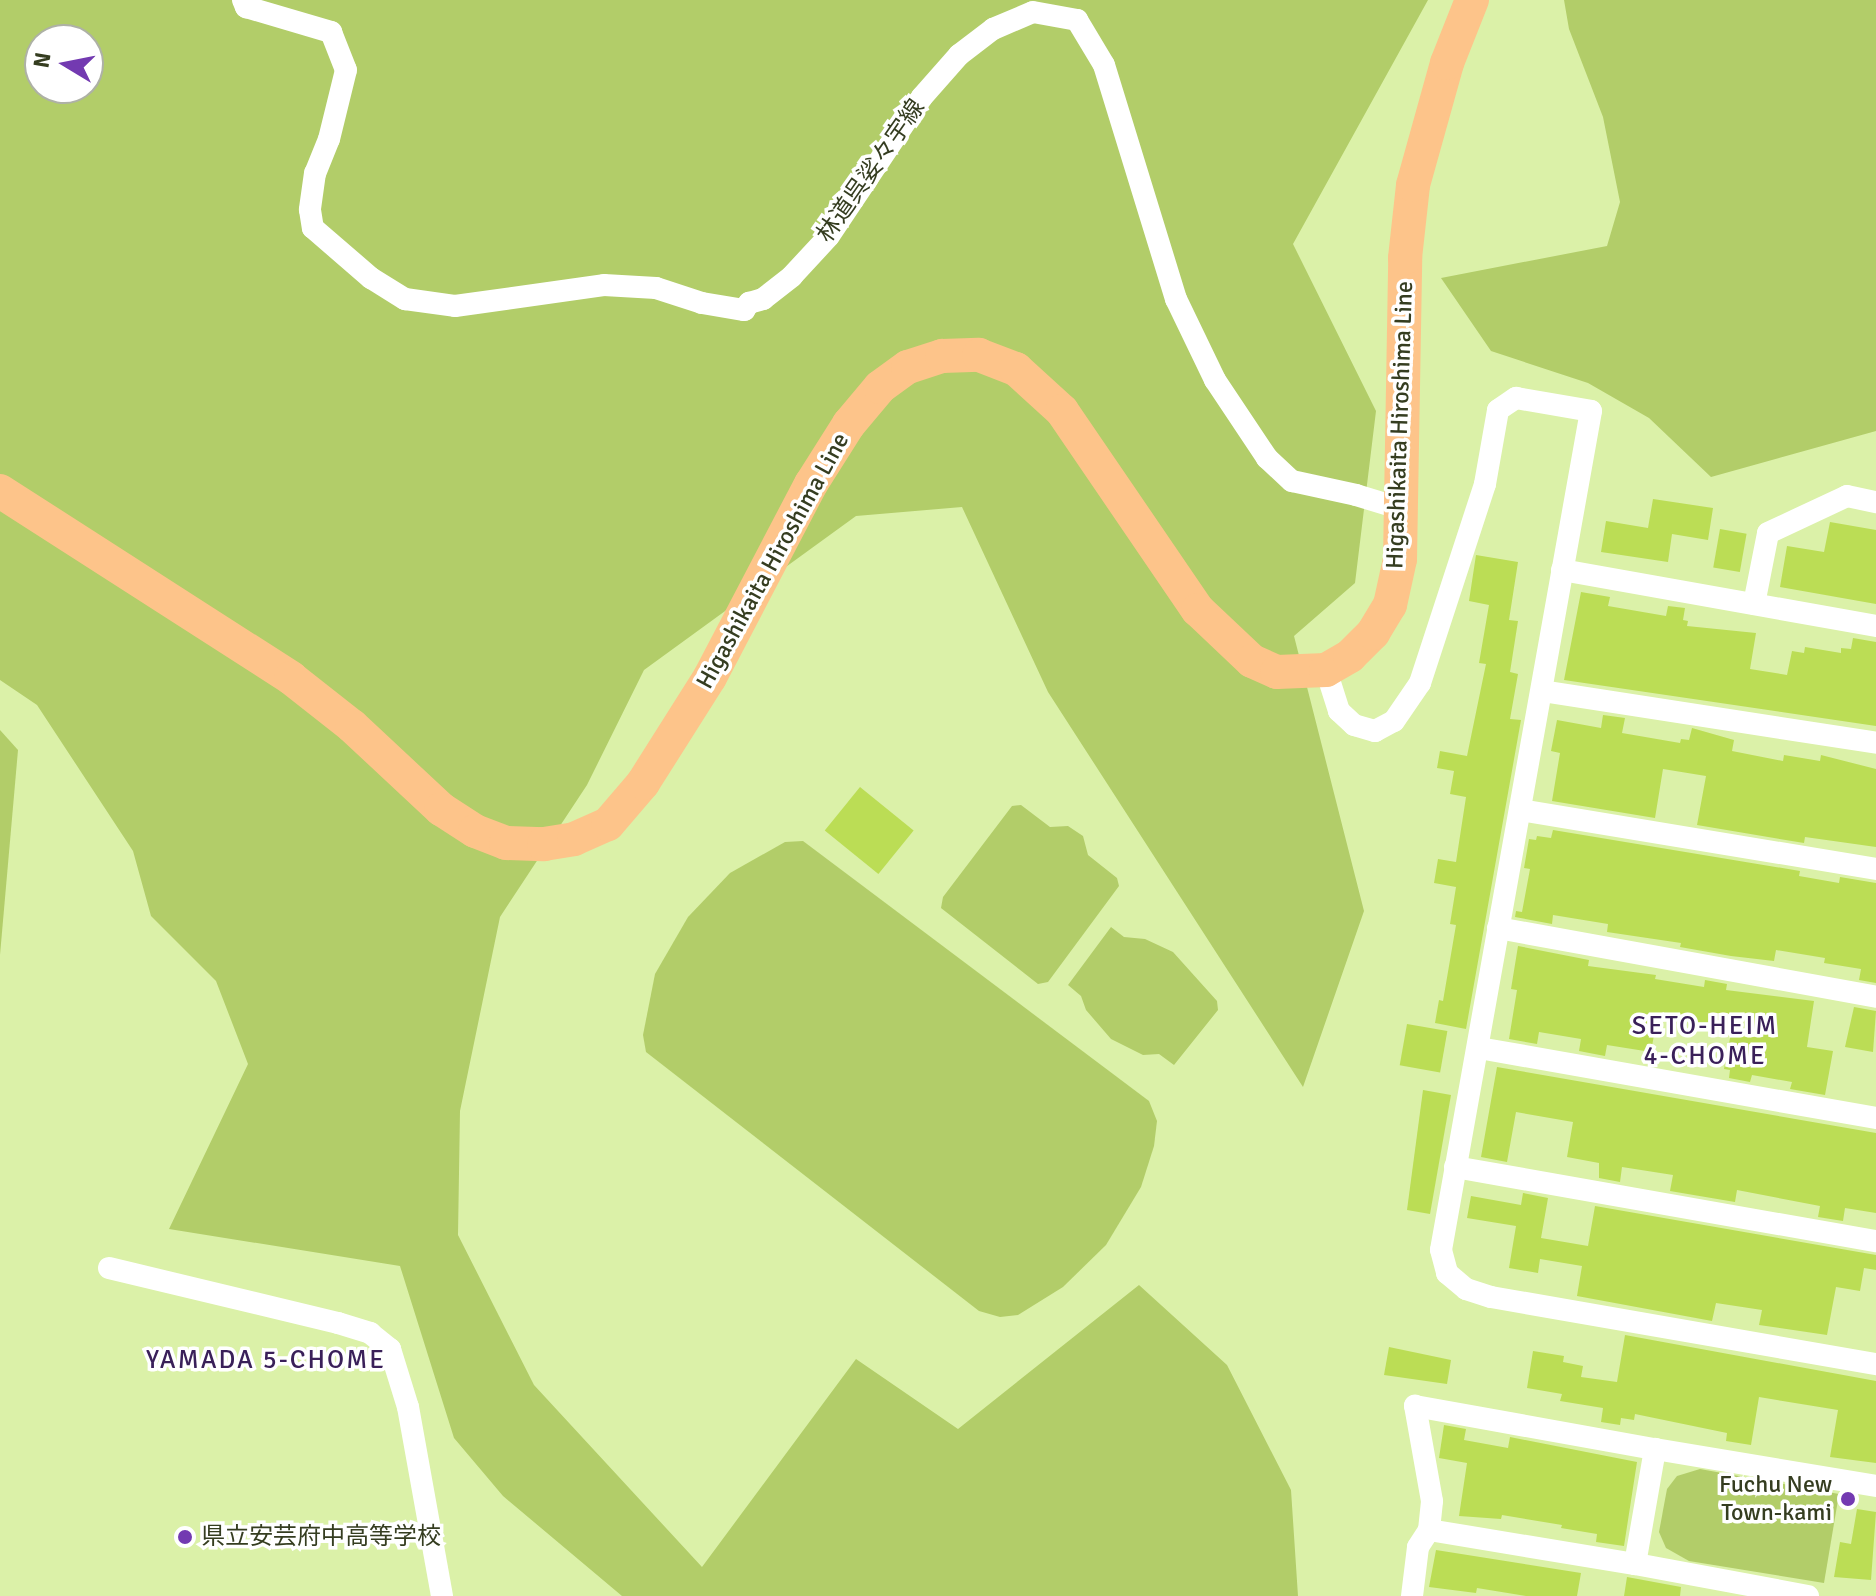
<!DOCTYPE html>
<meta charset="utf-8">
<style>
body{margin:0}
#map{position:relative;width:1876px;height:1596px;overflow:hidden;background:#dbf1a8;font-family:Signika,"Noto Sans JP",sans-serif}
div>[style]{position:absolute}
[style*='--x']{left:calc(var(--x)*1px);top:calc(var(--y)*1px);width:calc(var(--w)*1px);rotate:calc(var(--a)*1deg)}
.green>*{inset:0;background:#b2cd69}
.building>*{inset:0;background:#bd5;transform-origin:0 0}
.street>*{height:22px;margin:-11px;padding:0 11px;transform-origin:11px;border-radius:11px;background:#fff}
.primary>*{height:34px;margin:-17px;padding:0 17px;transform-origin:17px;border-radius:17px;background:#fdc48a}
.dots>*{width:22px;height:22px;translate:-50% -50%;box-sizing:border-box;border:4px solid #fff;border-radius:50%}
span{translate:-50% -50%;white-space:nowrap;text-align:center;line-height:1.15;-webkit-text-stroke:7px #fff;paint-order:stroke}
.street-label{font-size:24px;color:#353d20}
.poi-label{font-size:24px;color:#353d20}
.right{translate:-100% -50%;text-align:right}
.left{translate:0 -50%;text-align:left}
.neighbourhood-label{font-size:26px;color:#3a2059;letter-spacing:2px}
.north{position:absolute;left:24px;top:24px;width:80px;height:80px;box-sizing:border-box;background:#fff;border:2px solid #aeb1a6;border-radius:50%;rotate:280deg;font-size:22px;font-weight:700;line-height:32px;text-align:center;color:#353d20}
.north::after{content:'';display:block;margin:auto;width:28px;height:36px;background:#733ab1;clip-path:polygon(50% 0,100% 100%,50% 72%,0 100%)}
</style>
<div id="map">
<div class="green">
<i style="clip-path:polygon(evenodd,0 0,1428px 0,1293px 244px,1376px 411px,1355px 583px,1294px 636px,1364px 911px,1303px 1087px,1048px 692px,962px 507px,856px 516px,644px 670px,587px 785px,500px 917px,460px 1111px,458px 1235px,534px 1385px,702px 1567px,856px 1359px,958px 1429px,1139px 1285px,1227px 1365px,1291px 1490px,1298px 1596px,622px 1596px,503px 1496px,454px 1438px,400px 1266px,169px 1229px,248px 1064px,216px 981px,151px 916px,133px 851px,37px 705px,0 680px,0 0,40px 40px,88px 40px,88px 88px,40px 88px,40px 40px)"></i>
<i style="clip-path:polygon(1564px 0,1876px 0,1876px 431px,1711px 477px,1649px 418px,1588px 383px,1491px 351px,1441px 278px,1607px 246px,1620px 202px,1603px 117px,1569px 29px)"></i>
<i style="clip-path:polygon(0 730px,18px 750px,0 955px)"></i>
<i style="clip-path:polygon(1021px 805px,1050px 827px,1068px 826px,1083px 836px,1088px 855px,1117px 878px,1119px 886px,1048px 982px,1038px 984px,941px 908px,943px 897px,1012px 806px)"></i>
<i style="clip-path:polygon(803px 841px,1149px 1101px,1157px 1121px,1154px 1146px,1141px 1187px,1106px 1245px,1063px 1287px,1018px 1315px,1000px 1317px,979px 1311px,646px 1052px,643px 1035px,655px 974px,688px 917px,730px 873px,785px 842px)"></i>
<i style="clip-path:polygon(1111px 927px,1124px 937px,1145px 939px,1173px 952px,1217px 1001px,1218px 1010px,1174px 1065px,1159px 1054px,1143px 1055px,1111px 1039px,1086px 1010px,1081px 996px,1068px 985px)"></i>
<i style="clip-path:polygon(1700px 1469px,1839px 1494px,1824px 1583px,1689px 1561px,1666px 1548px,1659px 1532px,1667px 1489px,1677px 1476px)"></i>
</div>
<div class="building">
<i style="clip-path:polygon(1653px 499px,1713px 508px,1708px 540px,1672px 534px,1668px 562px,1601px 552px,1606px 521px,1648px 528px)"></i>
<i style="clip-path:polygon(1830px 522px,1876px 530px,1876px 604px,1780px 587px,1787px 546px,1824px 552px)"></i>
<i style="left:1720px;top:529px;width:27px;height:39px;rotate:10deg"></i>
<i style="clip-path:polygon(1476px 555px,1518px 562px,1509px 620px,1518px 621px,1510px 672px,1518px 674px,1510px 719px,1521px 720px,1466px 1029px,1435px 1023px,1439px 1000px,1443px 1001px,1456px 925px,1450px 924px,1456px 887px,1434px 883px,1438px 859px,1456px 862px,1466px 797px,1450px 794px,1454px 771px,1437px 768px,1440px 751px,1467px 756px,1486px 664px,1479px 663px,1489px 605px,1469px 601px)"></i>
<i style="clip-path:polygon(1581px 592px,1610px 597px,1608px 606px,1666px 616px,1668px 606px,1685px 608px,1683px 620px,1688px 621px,1687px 626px,1756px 633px,1750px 669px,1787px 675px,1792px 651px,1804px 653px,1805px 647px,1841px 653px,1841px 648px,1851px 649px,1853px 638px,1876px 642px,1876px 726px,1564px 680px)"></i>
<i style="clip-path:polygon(1603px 715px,1625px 718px,1622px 733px,1680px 743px,1681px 739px,1689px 740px,1692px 728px,1734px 740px,1732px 751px,1783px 761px,1784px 755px,1820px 761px,1821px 755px,1876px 769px,1876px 847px,1805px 837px,1804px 843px,1697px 825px,1706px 776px,1663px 769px,1655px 818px,1552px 801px,1560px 753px,1551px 751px,1557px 720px,1601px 728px)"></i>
<i style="left:860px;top:787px;width:69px;height:56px;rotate:39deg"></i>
<i style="clip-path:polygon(1553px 830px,1800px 871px,1799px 876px,1839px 883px,1840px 877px,1876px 883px,1876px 983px,1859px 980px,1861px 969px,1824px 963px,1825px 958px,1776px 950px,1774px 961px,1731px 956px,1680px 947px,1681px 943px,1607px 932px,1608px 924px,1553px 915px,1552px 924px,1515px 917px,1516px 911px,1522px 912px,1530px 869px,1524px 868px,1529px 839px,1536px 840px,1537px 836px,1551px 838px)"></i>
<i style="clip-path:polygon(1518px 946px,1589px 960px,1588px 966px,1656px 975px,1655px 979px,1704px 987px,1705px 980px,1727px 984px,1726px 990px,1814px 1001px,1807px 1047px,1833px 1051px,1825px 1095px,1790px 1089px,1792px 1082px,1752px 1075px,1750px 1082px,1729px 1078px,1730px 1070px,1724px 1069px,1732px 1028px,1657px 1018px,1651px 1052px,1607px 1045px,1605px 1056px,1579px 1051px,1581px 1039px,1539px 1032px,1537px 1044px,1509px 1039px,1517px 990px,1511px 989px)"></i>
<i style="clip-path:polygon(1854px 1007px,1876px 1011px,1873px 1052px,1845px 1047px)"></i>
<i style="left:1407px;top:1024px;width:41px;height:42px;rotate:10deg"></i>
<i style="clip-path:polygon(1497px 1067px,1876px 1133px,1876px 1213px,1845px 1208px,1843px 1221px,1818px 1217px,1820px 1206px,1737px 1190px,1735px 1202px,1670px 1191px,1673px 1175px,1622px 1167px,1620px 1182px,1599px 1178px,1599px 1163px,1567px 1157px,1573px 1122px,1516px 1112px,1507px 1162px,1481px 1157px)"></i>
<i style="clip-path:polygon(1423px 1090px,1451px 1095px,1430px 1214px,1407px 1210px)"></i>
<i style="clip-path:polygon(1523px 1193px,1548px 1198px,1541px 1238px,1588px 1246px,1595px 1206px,1876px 1255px,1876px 1270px,1864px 1268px,1860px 1291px,1836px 1287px,1827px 1335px,1759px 1325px,1762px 1310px,1716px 1303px,1712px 1321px,1577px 1296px,1582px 1266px,1540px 1259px,1538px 1273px,1509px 1268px,1516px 1226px,1467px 1218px,1471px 1196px,1521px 1205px)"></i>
<i style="clip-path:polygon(1625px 1335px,1876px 1381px,1876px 1463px,1830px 1457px,1838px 1410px,1759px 1397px,1751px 1445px,1726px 1441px,1727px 1433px,1635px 1414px,1634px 1420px,1621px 1418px,1620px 1425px,1601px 1422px,1603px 1408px,1560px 1401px,1562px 1394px,1527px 1388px,1533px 1351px,1564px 1356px,1563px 1362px,1583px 1366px,1581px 1377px,1617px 1382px)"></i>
<i style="clip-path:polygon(1389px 1347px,1451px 1360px,1447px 1384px,1384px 1375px)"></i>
<i style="clip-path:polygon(1444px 1425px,1466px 1429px,1464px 1440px,1508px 1448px,1510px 1437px,1637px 1462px,1624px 1546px,1596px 1542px,1597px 1534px,1561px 1528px,1562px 1525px,1502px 1515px,1501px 1519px,1459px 1516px,1467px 1463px,1439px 1458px)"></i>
<i style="clip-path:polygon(1857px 1509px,1876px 1512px,1871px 1580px,1834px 1577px,1840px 1542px,1851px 1544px)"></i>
<i style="clip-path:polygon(1436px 1550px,1581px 1573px,1577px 1596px,1526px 1596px,1477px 1588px,1476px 1593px,1429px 1587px)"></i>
<i style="clip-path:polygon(1627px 1577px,1681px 1587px,1680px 1596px,1624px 1596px)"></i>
</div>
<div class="street">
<i style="--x:243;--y:0;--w:8;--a:67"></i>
<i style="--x:246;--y:7;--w:89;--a:16.4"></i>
<i style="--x:331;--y:32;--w:41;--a:68.5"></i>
<i style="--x:346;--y:70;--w:71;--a:103.8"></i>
<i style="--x:329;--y:139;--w:37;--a:112"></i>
<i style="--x:315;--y:173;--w:37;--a:98"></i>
<i style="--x:310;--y:210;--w:18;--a:81"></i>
<i style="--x:313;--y:228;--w:77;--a:40.8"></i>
<i style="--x:371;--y:278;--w:40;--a:32"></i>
<i style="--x:405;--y:299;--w:50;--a:8"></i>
<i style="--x:455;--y:306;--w:150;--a:-8"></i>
<i style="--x:604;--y:285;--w:52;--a:3.3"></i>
<i style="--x:656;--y:288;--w:48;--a:18.1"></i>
<i style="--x:702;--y:303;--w:43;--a:9.5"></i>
<i style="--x:744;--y:310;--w:9;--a:-54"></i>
<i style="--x:749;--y:303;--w:15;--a:-16"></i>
<i style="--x:763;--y:299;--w:37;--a:-38"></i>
<i style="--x:792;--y:276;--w:54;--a:-47.2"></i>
<i style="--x:829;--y:236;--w:167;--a:-56.2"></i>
<i style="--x:922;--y:97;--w:56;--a:-48.6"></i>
<i style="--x:959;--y:55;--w:43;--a:-37.4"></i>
<i style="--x:993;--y:29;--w:43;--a:-23"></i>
<i style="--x:1033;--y:12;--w:45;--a:10.3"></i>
<i style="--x:1077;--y:20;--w:52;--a:59"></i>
<i style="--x:1104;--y:65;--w:245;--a:72.9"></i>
<i style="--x:1176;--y:299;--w:90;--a:64.3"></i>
<i style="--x:1215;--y:380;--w:94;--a:56.3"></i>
<i style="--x:1267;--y:458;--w:34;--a:43"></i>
<i style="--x:1292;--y:481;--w:66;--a:12.3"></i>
<i style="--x:1356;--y:495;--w:48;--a:16.9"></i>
<i style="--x:1562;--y:570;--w:319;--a:10.1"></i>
<i style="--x:1754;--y:604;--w:72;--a:-78.8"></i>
<i style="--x:1768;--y:533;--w:87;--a:-25.1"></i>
<i style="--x:1847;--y:496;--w:30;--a:12"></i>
<i style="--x:1326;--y:670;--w:43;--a:72.4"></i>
<i style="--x:1339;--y:711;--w:21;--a:43"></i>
<i style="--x:1354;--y:725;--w:22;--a:16"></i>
<i style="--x:1375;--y:731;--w:21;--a:-28"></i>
<i style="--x:1394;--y:721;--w:46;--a:-55.6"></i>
<i style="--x:1420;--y:683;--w:209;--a:-71.9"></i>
<i style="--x:1485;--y:484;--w:75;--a:-80"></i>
<i style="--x:1498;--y:410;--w:22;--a:-34"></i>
<i style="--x:1516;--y:398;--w:76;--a:9.8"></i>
<i style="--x:1591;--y:411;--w:852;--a:100.14"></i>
<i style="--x:1441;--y:1250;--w:24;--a:75"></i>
<i style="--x:1447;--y:1273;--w:25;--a:40"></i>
<i style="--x:1466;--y:1289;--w:26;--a:18"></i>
<i style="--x:1491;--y:1297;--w:391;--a:9.9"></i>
<i style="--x:1542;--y:691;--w:338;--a:8.8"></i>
<i style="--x:1520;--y:810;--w:361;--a:9.4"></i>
<i style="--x:1498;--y:928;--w:384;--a:10.3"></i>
<i style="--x:1479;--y:1048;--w:403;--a:10"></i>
<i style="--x:1455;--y:1167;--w:427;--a:10"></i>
<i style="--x:109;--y:1268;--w:236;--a:13.5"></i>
<i style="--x:338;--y:1323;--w:34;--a:17"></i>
<i style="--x:370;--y:1333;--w:26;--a:39"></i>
<i style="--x:390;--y:1349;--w:61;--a:72.8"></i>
<i style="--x:408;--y:1407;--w:192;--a:79.8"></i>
<i style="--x:1429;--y:1530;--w:209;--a:9.4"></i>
<i style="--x:1412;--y:1596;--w:49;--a:-83"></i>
<i style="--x:1418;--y:1547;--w:20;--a:-57"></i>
<i style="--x:1429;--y:1530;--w:29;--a:-84"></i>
<i style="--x:1432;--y:1501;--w:97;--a:-100.1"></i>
<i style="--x:1415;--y:1406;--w:244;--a:10.2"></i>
<i style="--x:1808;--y:1596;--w:176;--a:-169.5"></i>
<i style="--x:1635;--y:1564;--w:117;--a:-80.1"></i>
<i style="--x:1655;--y:1449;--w:224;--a:9.5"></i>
</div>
<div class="primary">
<i style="--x:0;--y:491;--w:346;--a:32.7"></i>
<i style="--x:291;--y:678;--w:78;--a:38.2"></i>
<i style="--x:352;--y:726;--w:122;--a:43"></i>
<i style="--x:441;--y:809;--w:40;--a:32.9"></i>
<i style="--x:475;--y:831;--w:33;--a:21"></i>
<i style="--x:506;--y:843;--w:38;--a:2"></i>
<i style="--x:544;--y:844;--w:30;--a:-9"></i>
<i style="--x:574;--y:839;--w:37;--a:-24"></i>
<i style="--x:608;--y:824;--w:54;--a:-49.5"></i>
<i style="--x:643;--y:783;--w:125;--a:-57.7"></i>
<i style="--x:710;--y:677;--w:218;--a:-62.4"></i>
<i style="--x:811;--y:484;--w:71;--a:-57.7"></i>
<i style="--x:849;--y:424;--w:48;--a:-50"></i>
<i style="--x:880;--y:387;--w:34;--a:-36"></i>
<i style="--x:908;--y:367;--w:36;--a:-18"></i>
<i style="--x:942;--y:356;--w:37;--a:-2"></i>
<i style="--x:979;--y:355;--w:40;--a:21"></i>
<i style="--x:1016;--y:369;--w:62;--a:42.4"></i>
<i style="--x:1062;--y:411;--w:241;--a:55.7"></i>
<i style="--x:1198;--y:610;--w:74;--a:43.4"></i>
<i style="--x:1252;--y:661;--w:27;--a:24"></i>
<i style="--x:1277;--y:672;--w:49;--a:-2.3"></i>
<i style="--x:1326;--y:670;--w:28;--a:-30"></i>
<i style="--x:1350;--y:656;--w:33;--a:-45"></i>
<i style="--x:1373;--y:633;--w:33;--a:-59"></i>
<i style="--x:1390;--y:605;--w:47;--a:-77.7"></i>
<i style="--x:1400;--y:559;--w:301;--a:-89"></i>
<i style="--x:1405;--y:258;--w:73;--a:-83.7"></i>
<i style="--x:1413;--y:185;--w:127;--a:-74.4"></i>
<i style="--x:1447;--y:63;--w:68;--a:-68.4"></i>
</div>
<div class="dots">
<i style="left:1848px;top:1499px;background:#733ab1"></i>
<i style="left:185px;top:1537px;background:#733ab1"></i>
</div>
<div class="street-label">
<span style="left:871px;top:171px;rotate:-55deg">林道呉娑々宇線</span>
<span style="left:1400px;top:425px;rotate:-88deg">Higashikaita Hiroshima Line</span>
<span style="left:773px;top:561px;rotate:-61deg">Higashikaita Hiroshima Line</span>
</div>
<div class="poi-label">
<span class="right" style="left:1832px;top:1499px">Fuchu New<br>Town-kami</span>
<span class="left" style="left:201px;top:1537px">県立安芸府中高等学校</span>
</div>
<div class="neighbourhood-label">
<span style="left:1705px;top:1042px">SETO-HEIM<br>4-CHOME</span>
<span style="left:266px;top:1361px">YAMADA 5-CHOME</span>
</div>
<div class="north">N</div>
</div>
